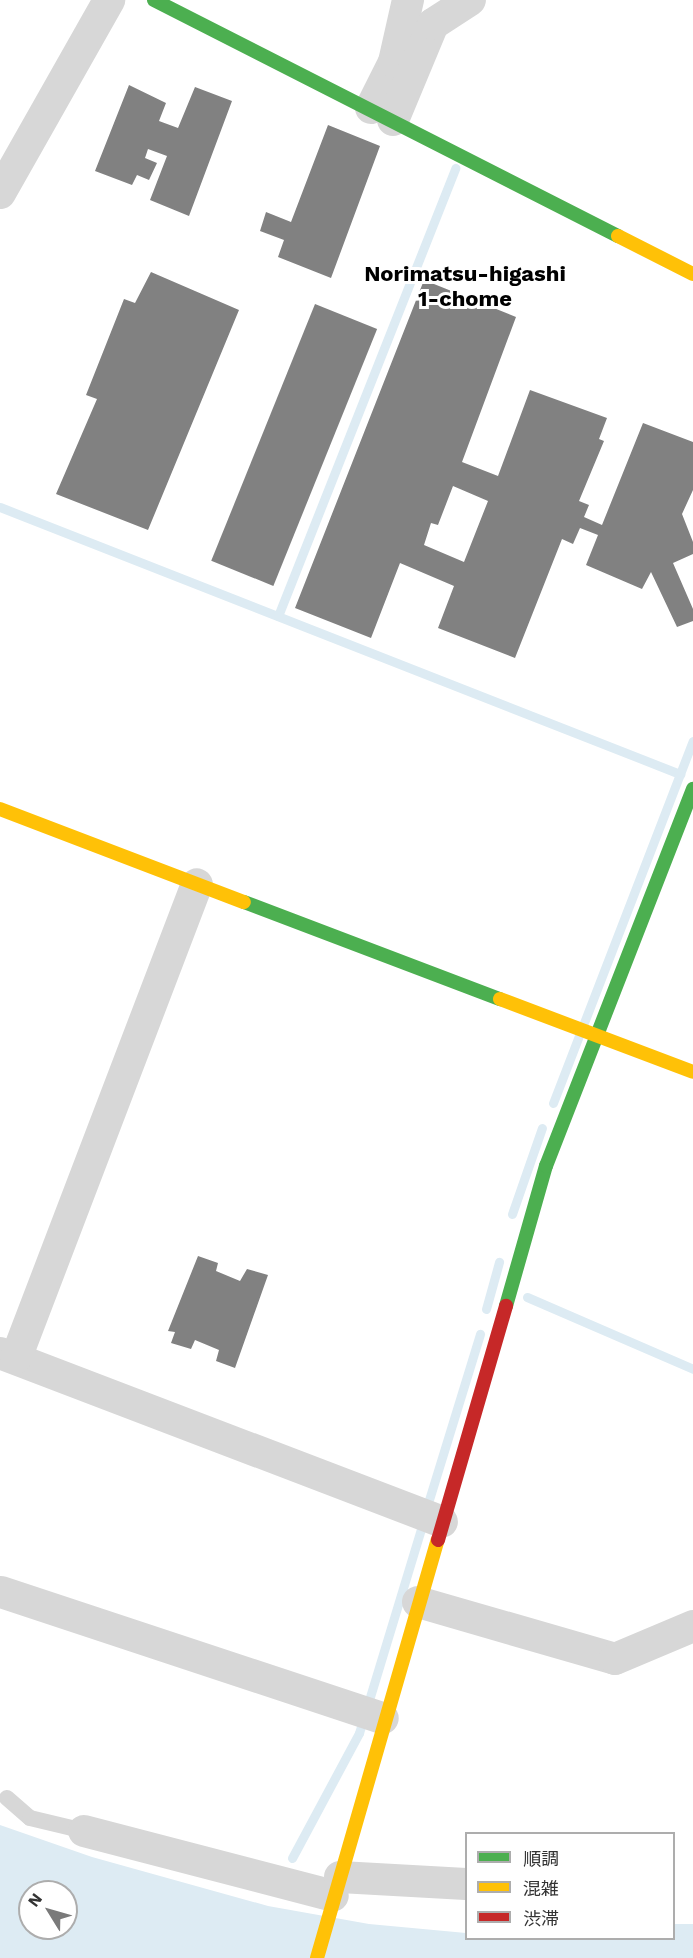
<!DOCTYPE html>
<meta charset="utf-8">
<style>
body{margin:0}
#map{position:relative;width:693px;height:1958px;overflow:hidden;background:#fff;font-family:"Work Sans","Noto Sans JP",sans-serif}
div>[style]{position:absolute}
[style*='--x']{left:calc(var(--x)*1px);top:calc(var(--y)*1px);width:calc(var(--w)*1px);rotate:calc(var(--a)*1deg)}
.water>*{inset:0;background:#ddebf3}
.stream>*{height:9px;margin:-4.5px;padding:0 4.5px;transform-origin:4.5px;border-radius:4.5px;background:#ddebf3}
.building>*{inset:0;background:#818181;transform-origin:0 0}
.lane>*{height:16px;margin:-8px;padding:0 8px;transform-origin:8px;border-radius:8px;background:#d7d7d7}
.street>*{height:32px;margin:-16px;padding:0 16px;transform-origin:16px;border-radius:16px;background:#d7d7d7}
.fast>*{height:14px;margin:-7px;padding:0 7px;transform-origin:7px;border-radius:7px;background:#4caf50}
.slow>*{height:14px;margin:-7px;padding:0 7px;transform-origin:7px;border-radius:7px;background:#ffc107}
.jam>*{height:14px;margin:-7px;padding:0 7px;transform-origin:7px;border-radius:7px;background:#c62828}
span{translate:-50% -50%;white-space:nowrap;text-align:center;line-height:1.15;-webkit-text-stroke:6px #fff;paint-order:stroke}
.neighbourhood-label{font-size:22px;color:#000;font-weight:700}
.legend{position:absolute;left:465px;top:1832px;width:210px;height:108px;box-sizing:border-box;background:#fff;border:2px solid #adadad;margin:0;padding:8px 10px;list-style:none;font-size:18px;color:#333}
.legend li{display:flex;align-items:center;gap:12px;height:30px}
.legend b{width:30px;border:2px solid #adadad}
.north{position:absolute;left:18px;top:1880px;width:60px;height:60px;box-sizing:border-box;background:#fff;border:2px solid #adadad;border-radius:50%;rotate:307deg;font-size:16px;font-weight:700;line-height:24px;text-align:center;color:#333}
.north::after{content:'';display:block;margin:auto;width:21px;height:27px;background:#7a7a7a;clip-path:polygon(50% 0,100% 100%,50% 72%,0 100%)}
</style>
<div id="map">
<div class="water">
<i style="clip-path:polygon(evenodd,0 1825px,92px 1857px,268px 1906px,369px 1924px,466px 1933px,466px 1938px,674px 1938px,674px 1924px,693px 1924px,693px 1958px,0 1958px,0 1825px,30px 1892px,66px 1892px,66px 1928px,30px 1928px,30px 1892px)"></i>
</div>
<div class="stream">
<i style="--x:0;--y:507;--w:731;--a:21.44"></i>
<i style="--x:278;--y:616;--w:482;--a:-68.4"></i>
<i style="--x:553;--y:1103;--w:388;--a:-68.9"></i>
<i style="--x:512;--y:1214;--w:91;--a:-70.8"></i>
<i style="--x:527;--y:1297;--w:181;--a:23.4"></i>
<i style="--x:486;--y:1309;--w:49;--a:-74.5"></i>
<i style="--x:428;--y:1503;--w:177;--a:-72.9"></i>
<i style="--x:292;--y:1858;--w:142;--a:-61.8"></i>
<i style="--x:359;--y:1733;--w:220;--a:-73.1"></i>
</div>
<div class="building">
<i style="clip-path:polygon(129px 85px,166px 103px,159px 121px,178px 128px,195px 87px,232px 101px,189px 216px,150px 200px,167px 156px,148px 149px,145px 158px,157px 163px,149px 180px,137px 175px,132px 185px,95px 171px)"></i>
<i style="clip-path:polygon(328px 125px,380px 146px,331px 278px,278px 257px,284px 240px,260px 231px,266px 212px,291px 222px)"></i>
<i style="clip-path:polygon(151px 272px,239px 310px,148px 530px,56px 494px,97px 399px,86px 395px,124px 299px,135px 303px)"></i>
<i style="clip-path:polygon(evenodd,424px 280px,516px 317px,462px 462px,498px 476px,530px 390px,607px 418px,599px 439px,604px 441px,579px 501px,589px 505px,584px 517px,602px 525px,643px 423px,693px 442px,693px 490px,682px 514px,693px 542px,693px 554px,673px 563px,693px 609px,693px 621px,677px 627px,651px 572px,642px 589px,586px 565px,598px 535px,580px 528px,573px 544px,562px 539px,515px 658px,438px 628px,454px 586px,400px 563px,371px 638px,295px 608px,424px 280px,453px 486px,488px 501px,464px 562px,424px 545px,431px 523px,438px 525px,453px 486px)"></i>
<i style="left:315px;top:304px;width:67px;height:277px;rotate:22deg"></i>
<i style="clip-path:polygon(198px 1256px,218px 1263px,216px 1271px,240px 1281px,247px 1269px,268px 1275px,235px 1368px,216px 1361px,219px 1350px,195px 1340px,191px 1349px,171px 1343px,175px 1332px,168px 1331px)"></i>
</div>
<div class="lane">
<i style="--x:7;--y:1798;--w:30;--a:41"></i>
<i style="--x:30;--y:1818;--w:56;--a:13.5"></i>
</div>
<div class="street">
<i style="--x:371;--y:108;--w:51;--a:-63.4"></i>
<i style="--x:394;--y:62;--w:64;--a:-77.3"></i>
<i style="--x:393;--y:120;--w:104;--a:-67.4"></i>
<i style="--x:433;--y:24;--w:44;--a:-33"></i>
<i style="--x:0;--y:193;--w:222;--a:-60.5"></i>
<i style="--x:0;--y:1353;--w:473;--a:20.9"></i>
<i style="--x:16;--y:1358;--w:507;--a:-69.1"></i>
<i style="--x:1;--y:1592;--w:402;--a:18.3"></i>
<i style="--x:418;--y:1602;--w:205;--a:16.1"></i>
<i style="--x:615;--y:1659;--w:85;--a:-22.9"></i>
<i style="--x:84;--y:1831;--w:257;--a:14.6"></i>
<i style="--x:340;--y:1877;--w:126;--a:3.2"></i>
</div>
<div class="fast">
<i style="--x:154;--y:0;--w:521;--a:26.96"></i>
<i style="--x:244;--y:902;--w:274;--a:20.8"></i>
<i style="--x:506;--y:1306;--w:146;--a:-74.1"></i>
<i style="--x:546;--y:1166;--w:405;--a:-68.7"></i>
</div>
<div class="slow">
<i style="--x:618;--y:236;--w:84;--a:26.9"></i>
<i style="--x:0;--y:809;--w:261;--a:20.9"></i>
<i style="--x:500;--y:999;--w:206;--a:20.7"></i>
<i style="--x:317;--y:1958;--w:435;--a:-73.9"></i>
</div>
<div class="jam">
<i style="--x:438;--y:1540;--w:244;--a:-73.8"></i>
</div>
<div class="neighbourhood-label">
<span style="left:465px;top:286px">Norimatsu-higashi<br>1-chome</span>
</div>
<ul class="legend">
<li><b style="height:8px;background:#4caf50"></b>順調</li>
<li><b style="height:8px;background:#ffc107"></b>混雑</li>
<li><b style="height:8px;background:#c62828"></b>渋滞</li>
</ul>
<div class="north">N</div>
</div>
